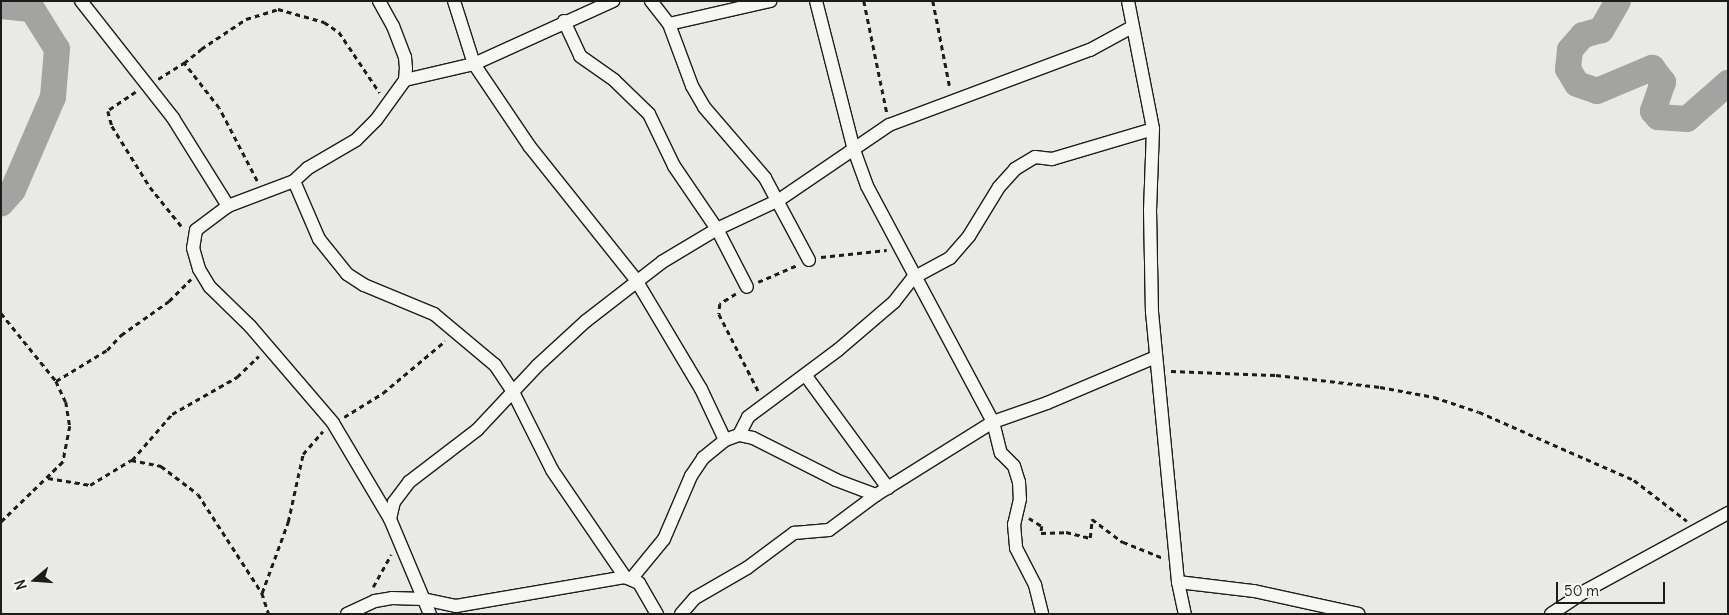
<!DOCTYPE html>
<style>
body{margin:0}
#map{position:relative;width:1729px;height:615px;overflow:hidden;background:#e9e9e5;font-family:Delius,sans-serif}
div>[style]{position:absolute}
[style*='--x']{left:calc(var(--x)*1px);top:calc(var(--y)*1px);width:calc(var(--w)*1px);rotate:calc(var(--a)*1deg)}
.river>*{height:26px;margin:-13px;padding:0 13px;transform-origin:13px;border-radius:13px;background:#a3a3a1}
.path>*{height:2.5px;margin-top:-1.25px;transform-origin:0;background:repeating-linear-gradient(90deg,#1c1c1c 0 5px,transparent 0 9px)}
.roads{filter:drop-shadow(1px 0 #1c1c1c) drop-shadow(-1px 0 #1c1c1c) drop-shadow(0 1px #1c1c1c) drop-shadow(0 -1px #1c1c1c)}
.street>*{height:12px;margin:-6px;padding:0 6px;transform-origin:6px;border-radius:6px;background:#f6f6f2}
span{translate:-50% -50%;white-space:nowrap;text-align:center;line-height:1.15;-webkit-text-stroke:4px #f6f6f2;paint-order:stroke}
.frame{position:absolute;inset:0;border:2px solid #1c1c1c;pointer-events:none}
.north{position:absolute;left:10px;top:555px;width:50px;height:50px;-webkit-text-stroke:4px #f6f6f2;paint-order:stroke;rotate:252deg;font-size:14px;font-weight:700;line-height:20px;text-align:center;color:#1c1c1c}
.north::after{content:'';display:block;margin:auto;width:18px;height:22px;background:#1c1c1c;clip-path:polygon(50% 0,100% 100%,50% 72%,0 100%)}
.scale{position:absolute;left:1556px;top:582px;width:109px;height:22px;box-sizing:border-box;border:2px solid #1c1c1c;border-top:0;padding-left:6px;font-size:15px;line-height:18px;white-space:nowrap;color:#1c1c1c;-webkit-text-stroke:4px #f6f6f2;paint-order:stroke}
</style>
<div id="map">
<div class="river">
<i style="--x:1618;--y:1;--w:34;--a:120"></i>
<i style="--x:1601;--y:30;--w:19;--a:164"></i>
<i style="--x:1583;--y:35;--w:20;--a:131"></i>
<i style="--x:1570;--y:50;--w:19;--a:96"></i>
<i style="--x:1568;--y:69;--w:17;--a:59"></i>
<i style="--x:1577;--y:84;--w:21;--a:19"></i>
<i style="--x:1597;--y:91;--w:60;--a:-22.7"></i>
<i style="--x:1652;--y:68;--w:18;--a:52"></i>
<i style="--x:1663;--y:82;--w:31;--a:109"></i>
<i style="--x:1653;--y:111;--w:8;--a:50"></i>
<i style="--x:1658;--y:117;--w:29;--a:4"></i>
<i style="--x:1687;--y:119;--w:55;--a:-41.3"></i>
<i style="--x:1;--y:6;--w:31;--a:6"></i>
<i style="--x:32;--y:9;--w:47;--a:58"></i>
<i style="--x:57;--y:49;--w:48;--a:94.8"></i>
<i style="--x:53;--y:97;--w:101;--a:113.3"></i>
<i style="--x:13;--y:190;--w:18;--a:131"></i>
</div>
<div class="path">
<i style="--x:864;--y:1;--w:114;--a:78.4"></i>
<i style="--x:933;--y:1;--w:89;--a:78.9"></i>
<i style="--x:158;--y:79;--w:31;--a:-32"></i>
<i style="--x:136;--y:92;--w:34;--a:146"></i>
<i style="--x:108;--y:111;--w:16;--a:75"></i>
<i style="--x:112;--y:126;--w:72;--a:58.1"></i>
<i style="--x:150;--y:187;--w:53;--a:51.2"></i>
<i style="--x:257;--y:181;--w:82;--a:-117.5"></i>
<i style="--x:219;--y:108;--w:57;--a:-127.9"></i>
<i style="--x:184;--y:63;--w:22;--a:-39"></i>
<i style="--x:201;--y:49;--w:54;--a:-33.7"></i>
<i style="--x:246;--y:19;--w:34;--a:-17"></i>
<i style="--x:278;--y:9;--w:48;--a:15.8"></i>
<i style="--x:324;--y:22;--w:18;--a:34"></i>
<i style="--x:339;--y:32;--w:73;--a:56.1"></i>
<i style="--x:821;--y:257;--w:66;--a:-6.1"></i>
<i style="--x:758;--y:282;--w:43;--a:-23.6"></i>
<i style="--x:736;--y:294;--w:19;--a:148"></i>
<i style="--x:720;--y:304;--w:10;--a:96"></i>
<i style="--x:719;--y:314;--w:88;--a:62.9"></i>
<i style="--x:1;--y:313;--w:87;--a:51"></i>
<i style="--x:56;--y:381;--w:23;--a:65"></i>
<i style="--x:66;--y:402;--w:24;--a:81"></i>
<i style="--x:70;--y:426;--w:37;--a:101"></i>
<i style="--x:63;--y:462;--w:86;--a:135.9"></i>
<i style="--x:1171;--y:371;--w:105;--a:2.2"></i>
<i style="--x:1276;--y:375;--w:105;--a:6.6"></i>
<i style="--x:1380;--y:387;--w:55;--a:10.5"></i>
<i style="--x:1434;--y:397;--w:47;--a:18.4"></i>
<i style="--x:1479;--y:412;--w:169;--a:23.7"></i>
<i style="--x:1634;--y:480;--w:67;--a:37.7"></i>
<i style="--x:56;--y:381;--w:60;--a:-31.3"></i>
<i style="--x:107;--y:350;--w:21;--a:-47"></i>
<i style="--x:121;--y:335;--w:59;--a:-35.3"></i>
<i style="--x:169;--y:301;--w:31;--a:-45"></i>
<i style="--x:344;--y:417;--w:46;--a:-31.6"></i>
<i style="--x:383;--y:393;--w:81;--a:-40"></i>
<i style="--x:132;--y:460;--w:61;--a:-49"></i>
<i style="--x:172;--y:414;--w:75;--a:-29.6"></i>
<i style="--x:237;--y:377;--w:30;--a:-44"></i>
<i style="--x:48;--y:478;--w:43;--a:9.5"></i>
<i style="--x:90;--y:485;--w:48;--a:-31.4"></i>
<i style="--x:131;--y:460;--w:31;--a:11"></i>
<i style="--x:161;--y:466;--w:46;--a:37.1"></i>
<i style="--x:198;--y:494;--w:118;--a:57.1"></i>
<i style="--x:262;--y:593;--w:22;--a:72"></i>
<i style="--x:1029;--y:518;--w:15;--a:32"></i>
<i style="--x:1042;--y:526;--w:7;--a:98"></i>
<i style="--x:1041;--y:533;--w:25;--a:-2"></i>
<i style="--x:1066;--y:532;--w:25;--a:14"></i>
<i style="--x:1090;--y:538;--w:19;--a:-84"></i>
<i style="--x:1092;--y:519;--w:39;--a:37"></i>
<i style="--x:1123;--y:542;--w:43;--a:21.8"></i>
<i style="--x:373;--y:587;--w:37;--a:-61"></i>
<i style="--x:262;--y:593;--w:76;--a:-69.9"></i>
<i style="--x:288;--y:522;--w:70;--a:-77.6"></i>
<i style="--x:303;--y:454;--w:30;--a:-49"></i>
</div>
<div class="roads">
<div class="street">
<i style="--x:81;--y:1;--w:149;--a:51.8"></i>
<i style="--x:173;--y:118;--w:104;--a:58"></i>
<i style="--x:379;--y:1;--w:29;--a:61"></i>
<i style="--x:393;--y:26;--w:33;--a:69"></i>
<i style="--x:405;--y:57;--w:11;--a:85"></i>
<i style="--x:406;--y:68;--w:12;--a:95"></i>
<i style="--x:405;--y:80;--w:49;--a:125.9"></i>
<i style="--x:376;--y:120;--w:28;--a:135"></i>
<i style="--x:356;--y:140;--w:56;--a:149.7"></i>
<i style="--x:308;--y:168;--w:19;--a:137"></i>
<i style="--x:294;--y:181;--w:71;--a:159.3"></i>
<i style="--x:228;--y:206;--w:40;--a:143"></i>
<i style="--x:196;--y:230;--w:18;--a:99"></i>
<i style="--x:193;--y:248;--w:22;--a:74"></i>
<i style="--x:199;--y:269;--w:21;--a:59"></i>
<i style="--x:210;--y:287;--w:56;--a:44.3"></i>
<i style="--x:250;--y:326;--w:128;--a:49.4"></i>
<i style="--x:333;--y:423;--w:112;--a:59.3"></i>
<i style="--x:390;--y:519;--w:103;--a:67.2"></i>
<i style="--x:454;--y:1;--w:66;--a:72.4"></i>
<i style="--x:474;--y:64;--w:100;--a:56"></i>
<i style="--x:530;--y:147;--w:170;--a:51.4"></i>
<i style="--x:636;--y:280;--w:127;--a:59.2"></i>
<i style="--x:701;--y:389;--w:56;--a:64.8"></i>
<i style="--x:651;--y:1;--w:29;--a:52"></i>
<i style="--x:669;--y:24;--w:66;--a:69.6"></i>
<i style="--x:692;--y:86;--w:24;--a:60"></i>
<i style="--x:704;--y:107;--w:94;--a:49.3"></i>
<i style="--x:765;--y:178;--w:93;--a:61.8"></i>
<i style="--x:816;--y:1;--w:154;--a:75.7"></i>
<i style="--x:854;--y:150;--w:38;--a:70"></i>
<i style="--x:867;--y:186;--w:268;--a:61.9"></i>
<i style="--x:993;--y:422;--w:32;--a:76"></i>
<i style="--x:1001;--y:453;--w:18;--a:45"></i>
<i style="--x:1014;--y:466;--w:17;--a:73"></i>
<i style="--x:1019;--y:482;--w:17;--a:87"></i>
<i style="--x:1020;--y:499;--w:26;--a:103"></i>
<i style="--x:1014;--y:524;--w:24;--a:85"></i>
<i style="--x:1016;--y:548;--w:42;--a:62.8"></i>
<i style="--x:1035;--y:585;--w:30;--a:76"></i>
<i style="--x:1128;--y:1;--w:130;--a:78.9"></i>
<i style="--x:1153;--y:129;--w:81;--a:92.1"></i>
<i style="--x:1150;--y:210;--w:102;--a:88.9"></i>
<i style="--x:1152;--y:312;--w:271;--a:84.5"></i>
<i style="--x:1178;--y:582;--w:33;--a:78"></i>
<i style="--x:564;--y:21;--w:38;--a:65"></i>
<i style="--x:580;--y:56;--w:42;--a:35.2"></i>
<i style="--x:614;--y:80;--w:49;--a:44.2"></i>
<i style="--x:649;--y:114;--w:58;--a:64.3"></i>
<i style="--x:674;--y:166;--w:76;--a:55.7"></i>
<i style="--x:717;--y:229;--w:65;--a:62.7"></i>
<i style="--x:669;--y:24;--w:104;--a:-12.8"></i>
<i style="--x:405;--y:80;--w:71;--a:-13.1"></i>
<i style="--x:474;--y:64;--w:153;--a:-24.4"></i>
<i style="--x:294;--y:181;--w:63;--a:66.7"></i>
<i style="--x:319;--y:239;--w:45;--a:51.3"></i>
<i style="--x:347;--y:274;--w:20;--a:33"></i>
<i style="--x:364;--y:285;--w:76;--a:22.5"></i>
<i style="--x:434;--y:314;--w:80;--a:39.9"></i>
<i style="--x:495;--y:365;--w:32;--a:56"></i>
<i style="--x:513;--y:392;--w:87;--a:63.4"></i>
<i style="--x:552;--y:470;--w:130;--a:55.7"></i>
<i style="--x:806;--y:376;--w:139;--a:53.8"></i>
<i style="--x:739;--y:435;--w:20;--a:-63"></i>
<i style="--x:748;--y:417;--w:112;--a:-36.7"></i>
<i style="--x:838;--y:350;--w:74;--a:-40.6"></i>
<i style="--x:894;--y:302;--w:31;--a:-52"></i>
<i style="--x:913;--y:278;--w:42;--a:-28.4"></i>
<i style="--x:950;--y:258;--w:29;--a:-49"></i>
<i style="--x:969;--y:236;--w:57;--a:-58.5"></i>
<i style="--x:999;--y:187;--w:24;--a:-48"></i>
<i style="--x:1015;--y:169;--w:23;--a:-31"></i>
<i style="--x:1035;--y:157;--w:17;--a:7"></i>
<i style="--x:1052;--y:159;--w:105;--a:-16.5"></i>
<i style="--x:390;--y:519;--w:17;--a:-77"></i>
<i style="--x:394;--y:502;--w:25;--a:-53"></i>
<i style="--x:409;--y:482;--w:86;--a:-37.4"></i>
<i style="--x:477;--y:430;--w:88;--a:-46.8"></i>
<i style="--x:537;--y:366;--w:67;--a:-42.6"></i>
<i style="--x:586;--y:321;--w:96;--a:-37.8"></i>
<i style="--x:662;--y:262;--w:64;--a:-31"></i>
<i style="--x:717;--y:229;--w:68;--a:-25.1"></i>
<i style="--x:779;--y:200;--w:133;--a:-34.3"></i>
<i style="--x:889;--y:125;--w:215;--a:-20.5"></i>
<i style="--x:1090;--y:50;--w:48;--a:-28.7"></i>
<i style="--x:632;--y:578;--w:50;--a:-50.6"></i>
<i style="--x:664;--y:539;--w:69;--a:-66.8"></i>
<i style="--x:691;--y:476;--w:22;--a:-56"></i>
<i style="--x:703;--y:458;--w:28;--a:-39"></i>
<i style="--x:725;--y:440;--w:15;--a:-20"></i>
<i style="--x:739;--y:435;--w:14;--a:12"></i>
<i style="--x:753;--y:438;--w:93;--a:26.8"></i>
<i style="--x:836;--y:480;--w:43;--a:20.6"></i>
<i style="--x:876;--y:495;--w:138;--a:-32"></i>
<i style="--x:993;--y:422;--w:57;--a:-19.4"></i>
<i style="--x:1047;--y:403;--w:118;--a:-22.9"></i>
<i style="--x:1178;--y:582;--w:77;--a:6.8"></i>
<i style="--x:1254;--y:591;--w:107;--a:12.4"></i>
<i style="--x:347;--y:614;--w:31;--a:-25"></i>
<i style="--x:375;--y:601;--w:17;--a:-10"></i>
<i style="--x:392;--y:598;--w:31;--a:2"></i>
<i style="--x:423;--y:599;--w:34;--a:12"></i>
<i style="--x:456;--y:606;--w:171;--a:-9.7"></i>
<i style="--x:625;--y:577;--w:15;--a:23"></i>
<i style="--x:639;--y:583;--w:36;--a:60"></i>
<i style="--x:681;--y:614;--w:21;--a:-49"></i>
<i style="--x:695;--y:598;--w:60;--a:-30"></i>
<i style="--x:747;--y:568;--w:59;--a:-36.7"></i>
<i style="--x:794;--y:533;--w:35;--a:-5"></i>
<i style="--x:829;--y:530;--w:59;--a:-36.7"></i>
<i style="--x:1551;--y:614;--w:43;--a:-33.7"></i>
<i style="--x:1587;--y:590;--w:161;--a:-28.6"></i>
</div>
</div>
<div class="frame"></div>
<div class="north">N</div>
<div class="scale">50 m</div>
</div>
